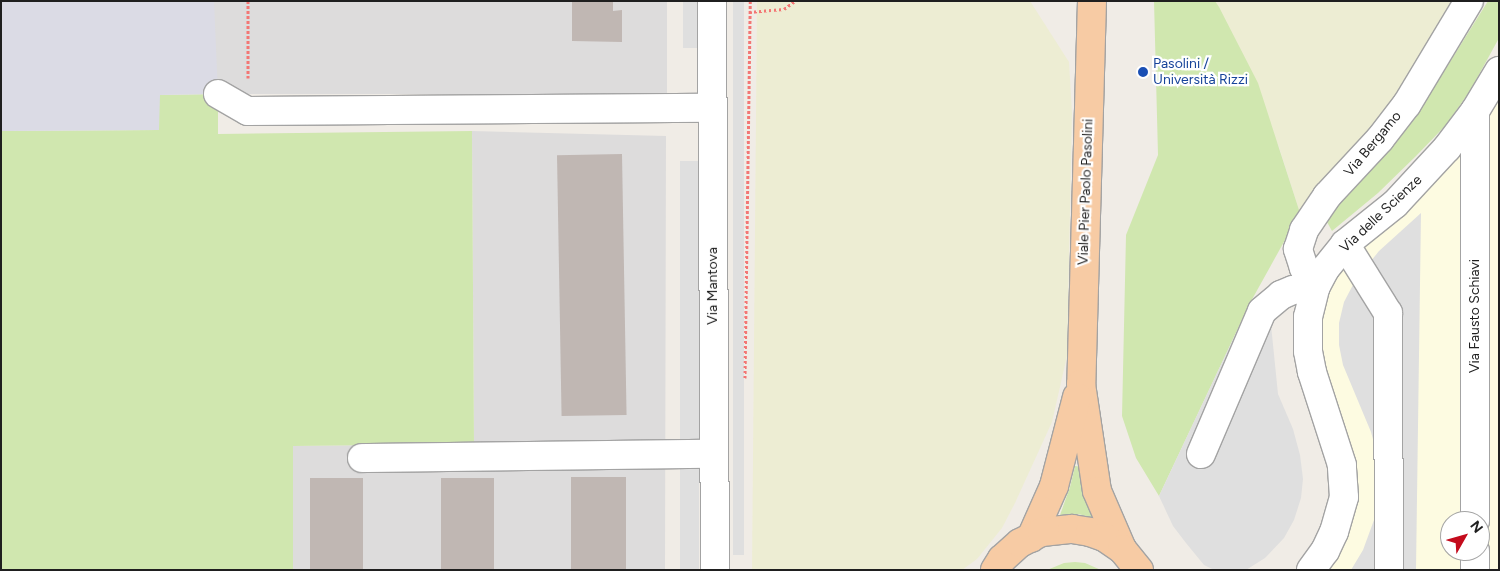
<!DOCTYPE html>
<meta charset="utf-8">
<style>
body{margin:0}
#map{position:relative;width:1500px;height:571px;overflow:hidden;background:#f0ece6;font-family:Figtree,sans-serif}
div>[style]{position:absolute}
[style*='--x']{left:calc(var(--x)*1px);top:calc(var(--y)*1px);width:calc(var(--w)*1px);rotate:calc(var(--a)*1deg)}
.residential>*{inset:0;background:#dddcdc;transform-origin:0 0}
.education>*{inset:0;background:#fdfbe1}
.farmland>*{inset:0;background:#ededd3}
.grass>*{inset:0;background:#d0e7af}
.parking>*{inset:0;background:#dfdfdf;transform-origin:0 0}
.plaza>*{inset:0;background:#dbdbe5}
.building>*{inset:0;background:#c0b7b3;transform-origin:0 0}
.path>*{height:3px;margin-top:-1.5px;transform-origin:0;background:repeating-linear-gradient(90deg,#f37674 0 2.5px,transparent 0 5px)}
.roads{filter:drop-shadow(1px 0 #a3a3a3) drop-shadow(-1px 0 #a3a3a3) drop-shadow(0 1px #a3a3a3) drop-shadow(0 -1px #a3a3a3)}
.minor>*{height:28px;margin:-14px;padding:0 14px;transform-origin:14px;border-radius:14px;background:#fff}
.major>*{height:28px;margin:-14px;padding:0 14px;transform-origin:14px;border-radius:14px;background:#f7cba4}
.dots>*{width:14px;height:14px;translate:-50% -50%;box-sizing:border-box;border:2px solid #fff;border-radius:50%}
span{translate:-50% -50%;white-space:nowrap;text-align:center;line-height:1.15;-webkit-text-stroke:4.5px #fff;paint-order:stroke}
.transit-label{font-size:14px;color:#164399}
.left{translate:0 -50%;text-align:left}
.street-label{font-size:14px;color:#1f1f1f}
.frame{position:absolute;inset:0;border:2px solid #1f1f1f;pointer-events:none}
.north{position:absolute;left:1440px;top:511px;width:50px;height:50px;box-sizing:border-box;background:#fff;border:1px solid #a5a5a5;border-radius:50%;rotate:52deg;font-size:14px;font-weight:700;line-height:20px;text-align:center;color:#1f1f1f}
.north::after{content:'';display:block;margin:auto;width:18px;height:22px;background:#c40b1c;clip-path:polygon(50% 0,100% 100%,50% 72%,0 100%)}
</style>
<div id="map">
<div class="residential">
<i style="left:214px;top:1px;width:453px;height:93px"></i>
<i style="clip-path:polygon(472px 131px,666px 136px,665px 570px,293px 570px,292px 446px,474px 444px)"></i>
</div>
<div class="education">
<i style="clip-path:polygon(evenodd,1499px 71px,1499px 570px,1311px 570px,1334px 532px,1334px 435px,1313px 298px,1499px 71px,1450px 521px,1480px 521px,1480px 551px,1450px 551px,1450px 521px)"></i>
</div>
<div class="farmland">
<i style="clip-path:polygon(757px 1px,1030px 1px,1069px 62px,1072px 113px,1067px 356px,1052px 422px,1015px 503px,1002px 528px,977px 559px,962px 570px,752px 570px)"></i>
<i style="clip-path:polygon(1215px 1px,1453px 1px,1403px 89px,1300px 213px,1279px 147px)"></i>
</div>
<div class="grass">
<i style="clip-path:polygon(1154px 1px,1215px 1px,1219px 7px,1258px 83px,1300px 213px,1250px 303px,1159px 496px,1136px 458px,1122px 416px,1126px 235px,1158px 155px)"></i>
<i style="clip-path:polygon(1488px 1px,1499px 1px,1499px 38px,1470px 91px,1446px 125px,1416px 156px,1378px 193px,1332px 231px,1327px 222px,1329px 215px,1389px 151px,1413px 121px)"></i>
<i style="clip-path:polygon(218px 94px,218px 134px,472px 131px,474px 444px,293px 446px,293px 570px,1px 570px,1px 131px,159px 130px,159px 95px)"></i>
<i style="clip-path:polygon(1075px 466px,1084px 467px,1095px 518px,1078px 514px,1060px 515px,1070px 487px)"></i>
<i style="clip-path:polygon(1075px 562px,1085px 563px,1101px 570px,1047px 570px,1064px 563px)"></i>
</div>
<div class="parking">
<i style="left:683px;top:1px;width:17px;height:47px"></i>
<i style="left:733px;top:1px;width:11px;height:554px"></i>
<i style="left:680px;top:161px;width:19px;height:409px"></i>
<i style="clip-path:polygon(1421px 213px,1416px 570px,1351px 570px,1363px 550px,1374px 520px,1380px 489px,1379px 461px,1371px 432px,1343px 365px,1339px 345px,1339px 323px,1344px 302px,1355px 281px,1379px 251px)"></i>
<i style="clip-path:polygon(1250px 303px,1270px 315px,1278px 394px,1293px 429px,1300px 455px,1303px 479px,1301px 498px,1294px 520px,1284px 538px,1265px 558px,1246px 570px,1214px 570px,1204px 565px,1186px 543px,1173px 526px,1159px 496px)"></i>
</div>
<div class="plaza">
<i style="clip-path:polygon(1px 1px,214px 1px,218px 94px,160px 95px,159px 130px,1px 131px)"></i>
</div>
<div class="building">
<i style="clip-path:polygon(572px 1px,613px 1px,613px 11px,622px 10px,622px 42px,572px 41px)"></i>
<i style="left:622px;top:154px;width:261px;height:65px;rotate:89deg"></i>
<i style="left:626px;top:477px;width:93px;height:55px;rotate:90deg"></i>
<i style="left:310px;top:478px;width:53px;height:92px"></i>
<i style="left:441px;top:478px;width:53px;height:92px"></i>
</div>
<div class="path">
<i style="--x:248;--y:1;--w:77;--a:90"></i>
<i style="--x:749;--y:12;--w:35;--a:-5"></i>
<i style="--x:784;--y:9;--w:14;--a:-36"></i>
<i style="--x:745;--y:378;--w:377;--a:-89.2"></i>
</div>
<div class="roads">
<div class="minor">
<i style="--x:712;--y:1;--w:569;--a:89.7"></i>
<i style="--x:218;--y:94;--w:34;--a:30"></i>
<i style="--x:248;--y:111;--w:464;--a:-0.4"></i>
<i style="--x:1475;--y:111;--w:410;--a:90"></i>
<i style="--x:1345;--y:244;--w:81;--a:58.1"></i>
<i style="--x:1388;--y:313;--w:257;--a:89.8"></i>
<i style="--x:1201;--y:454;--w:155;--a:-66.9"></i>
<i style="--x:1262;--y:311;--w:25;--a:-40"></i>
<i style="--x:1281;--y:295;--w:13;--a:-23"></i>
<i style="--x:1293;--y:290;--w:23;--a:-10"></i>
<i style="--x:1316;--y:286;--w:22;--a:-124"></i>
<i style="--x:1304;--y:268;--w:20;--a:-108"></i>
<i style="--x:1298;--y:249;--w:20;--a:-72"></i>
<i style="--x:1304;--y:230;--w:41;--a:-55.9"></i>
<i style="--x:1327;--y:196;--w:78;--a:-47.1"></i>
<i style="--x:1380;--y:139;--w:44;--a:-52.4"></i>
<i style="--x:1407;--y:104;--w:120;--a:-59"></i>
<i style="--x:362;--y:458;--w:352;--a:-0.7"></i>
<i style="--x:1475;--y:551;--w:19;--a:90"></i>
<i style="--x:1311;--y:570;--w:24;--a:-54"></i>
<i style="--x:1325;--y:551;--w:21;--a:-65"></i>
<i style="--x:1334;--y:532;--w:36;--a:-74"></i>
<i style="--x:1344;--y:497;--w:32;--a:-94"></i>
<i style="--x:1342;--y:465;--w:98;--a:-107.9"></i>
<i style="--x:1312;--y:372;--w:21;--a:-101"></i>
<i style="--x:1308;--y:351;--w:34;--a:-90"></i>
<i style="--x:1308;--y:317;--w:32;--a:-76"></i>
<i style="--x:1316;--y:286;--w:19;--a:-62"></i>
<i style="--x:1325;--y:269;--w:32;--a:-51"></i>
<i style="--x:1345;--y:244;--w:64;--a:-38.7"></i>
<i style="--x:1395;--y:204;--w:76;--a:-47.1"></i>
<i style="--x:1447;--y:148;--w:46;--a:-52.9"></i>
<i style="--x:1475;--y:111;--w:47;--a:-59"></i>
</div>
<div class="major">
<i style="--x:1092;--y:1;--w:383;--a:91.6"></i>
<i style="--x:1081;--y:384;--w:108;--a:81.5"></i>
<i style="--x:1097;--y:491;--w:63;--a:66.7"></i>
<i style="--x:1031;--y:538;--w:57;--a:-66.1"></i>
<i style="--x:1054;--y:486;--w:92;--a:-75.5"></i>
<i style="--x:995;--y:570;--w:13;--a:-58"></i>
<i style="--x:1002;--y:559;--w:24;--a:-42"></i>
<i style="--x:1020;--y:543;--w:25;--a:-27"></i>
<i style="--x:1042;--y:532;--w:30;--a:-6"></i>
<i style="--x:1072;--y:529;--w:18;--a:9"></i>
<i style="--x:1090;--y:532;--w:15;--a:20"></i>
<i style="--x:1104;--y:537;--w:22;--a:34"></i>
<i style="--x:1122;--y:549;--w:27;--a:51"></i>
</div>
</div>
<div class="dots">
<i style="left:1143px;top:72px;background:#1a4fb4"></i>
</div>
<div class="transit-label">
<span class="left" style="left:1153px;top:72px">Pasolini /<br>Università Rizzi</span>
</div>
<div class="street-label">
<span style="left:1373px;top:144px;rotate:-50deg">Via Bergamo</span>
<span style="left:1086px;top:192px;rotate:-88deg">Viale Pier Paolo Pasolini</span>
<span style="left:1381px;top:214px;rotate:-43deg">Via delle Scienze</span>
<span style="left:713px;top:286px;rotate:-90deg">Via Mantova</span>
<span style="left:1475px;top:316px;rotate:-90deg">Via Fausto Schiavi</span>
</div>
<div class="frame"></div>
<div class="north">N</div>
</div>
